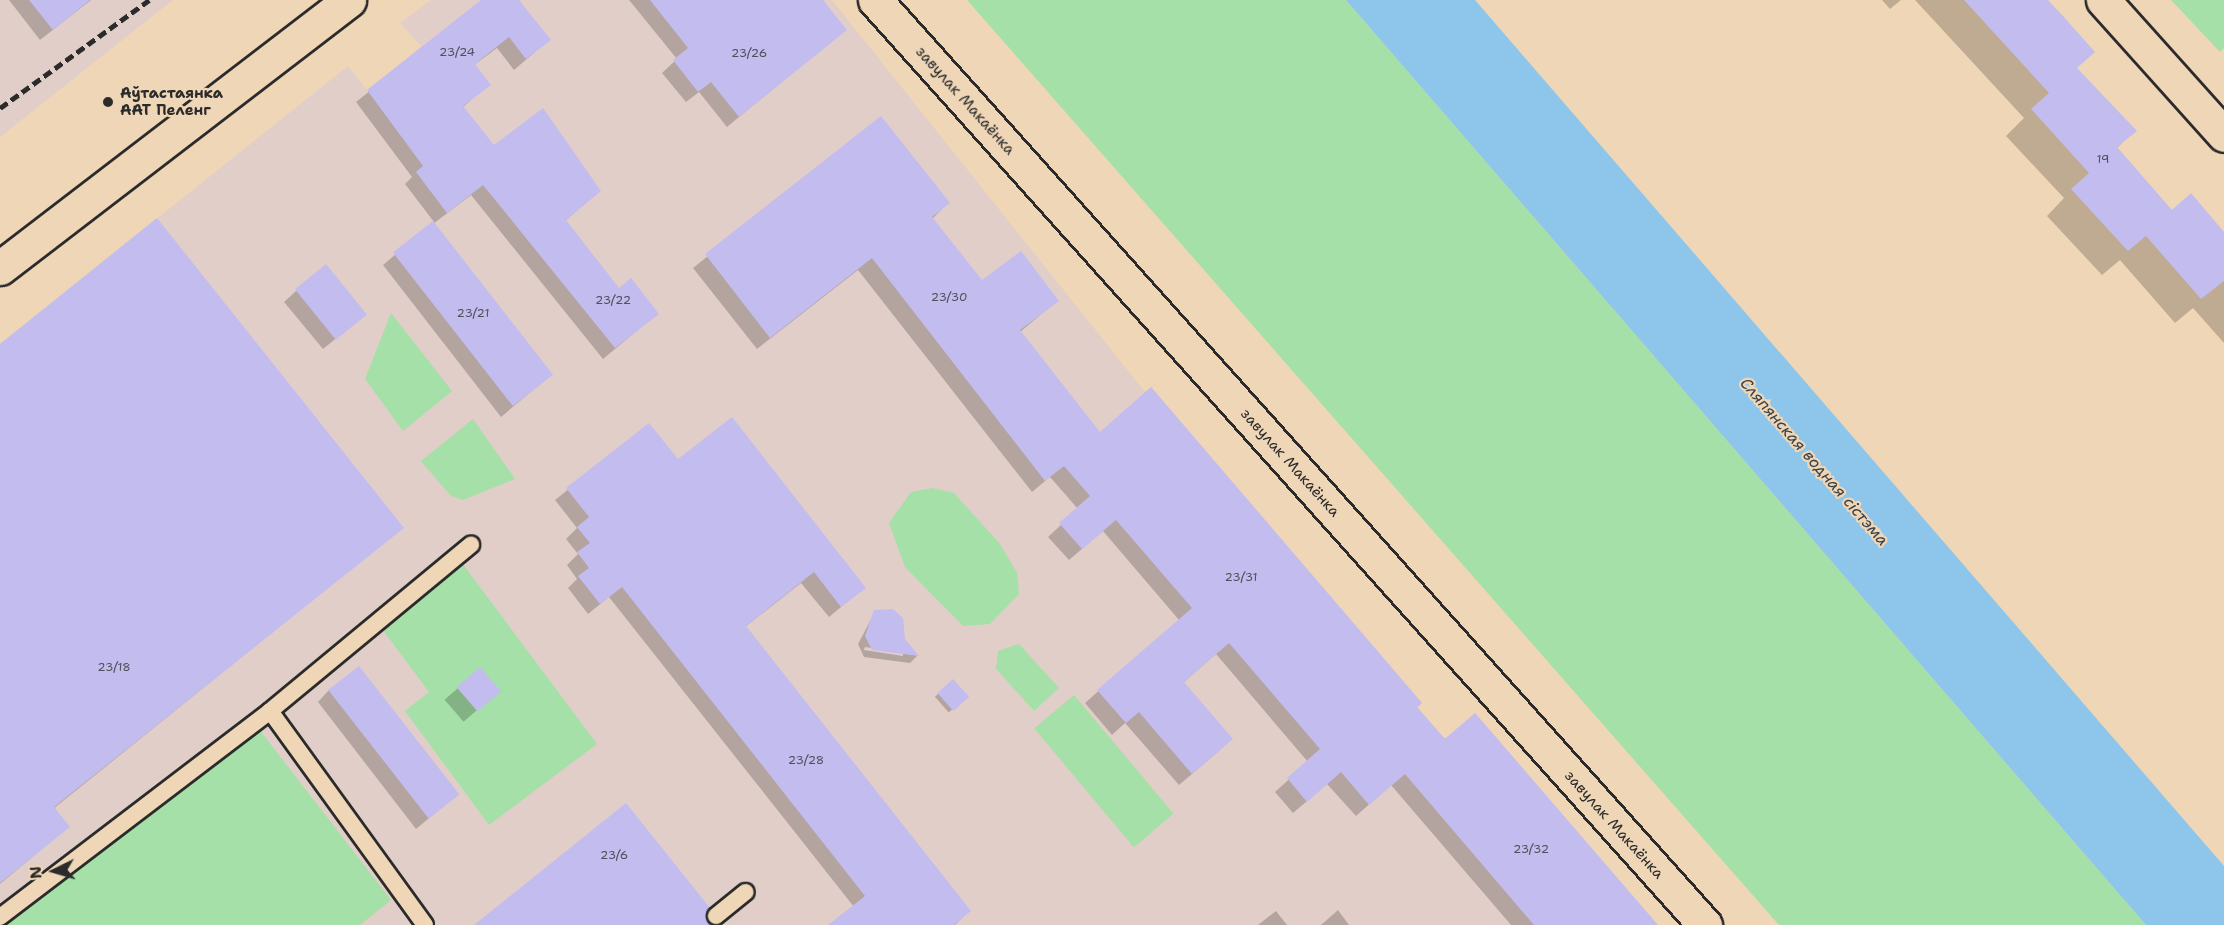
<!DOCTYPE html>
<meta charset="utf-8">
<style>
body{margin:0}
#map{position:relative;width:2224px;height:925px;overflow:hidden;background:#efd6b7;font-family:"Shantell Sans",sans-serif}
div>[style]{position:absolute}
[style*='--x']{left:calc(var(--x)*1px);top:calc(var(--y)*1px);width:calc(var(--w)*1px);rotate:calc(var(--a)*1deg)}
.built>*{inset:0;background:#e2cec8}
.green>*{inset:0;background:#a4e0a7;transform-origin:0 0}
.water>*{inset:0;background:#8dc5eb}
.shadow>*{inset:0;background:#0003;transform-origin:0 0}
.building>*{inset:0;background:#c3bcee;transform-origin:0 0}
.roads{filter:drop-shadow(2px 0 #2b2b2b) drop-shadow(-2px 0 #2b2b2b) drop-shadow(0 2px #2b2b2b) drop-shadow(0 -2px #2b2b2b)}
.service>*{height:16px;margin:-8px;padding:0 8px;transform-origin:8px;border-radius:8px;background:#efd6b7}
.minor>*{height:33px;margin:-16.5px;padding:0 16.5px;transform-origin:16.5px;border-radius:16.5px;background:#efd6b7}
.rail>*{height:4.5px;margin-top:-2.25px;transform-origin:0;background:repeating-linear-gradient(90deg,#2b2b2b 0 9px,transparent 0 13.5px)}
.dots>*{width:16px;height:16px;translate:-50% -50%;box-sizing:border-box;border:3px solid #efd6b7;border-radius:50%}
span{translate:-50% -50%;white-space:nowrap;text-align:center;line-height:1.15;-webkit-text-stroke:4.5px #efd6b7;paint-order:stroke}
.number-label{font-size:12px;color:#514f5c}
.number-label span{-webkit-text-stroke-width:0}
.poi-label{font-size:15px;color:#2b2b2b;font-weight:700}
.left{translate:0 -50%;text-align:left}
.street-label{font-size:15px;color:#2b2b2b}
.water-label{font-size:16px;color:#3a4248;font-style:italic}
.north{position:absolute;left:24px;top:841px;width:60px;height:60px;-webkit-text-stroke:4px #efd6b7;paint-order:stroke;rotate:265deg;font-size:16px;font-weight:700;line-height:24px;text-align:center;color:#2b2b2b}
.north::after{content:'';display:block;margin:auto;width:21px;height:27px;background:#2b2b2b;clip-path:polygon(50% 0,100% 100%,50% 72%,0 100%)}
</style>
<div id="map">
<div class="built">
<i style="clip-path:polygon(0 0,173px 0,0 137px)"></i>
<i style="clip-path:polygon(431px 0,832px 0,1145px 392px,1159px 381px,1152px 388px,1422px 703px,1418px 708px,1444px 739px,1475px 713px,1658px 925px,0 925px,0 344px,348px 66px,367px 90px,403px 62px,421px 46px,400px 23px)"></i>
</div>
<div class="green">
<i style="clip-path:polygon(967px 0,1346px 0,2146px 925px,1779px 925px)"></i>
<i style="clip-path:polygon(2171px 0,2224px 0,2224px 48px,2220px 52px)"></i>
<i style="clip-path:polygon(391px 313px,452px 391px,403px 431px,365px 379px)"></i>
<i style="clip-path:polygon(473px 419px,515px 479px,463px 500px,451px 496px,421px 461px)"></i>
<i style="clip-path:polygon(933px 488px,954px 493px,1000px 544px,1017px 573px,1019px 594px,990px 624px,963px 626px,905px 567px,889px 523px,911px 492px)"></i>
<i style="clip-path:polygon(459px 559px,597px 744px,489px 825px,405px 711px,429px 692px,376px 621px)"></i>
<i style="clip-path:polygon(1019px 644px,1059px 688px,1034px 711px,996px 669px,998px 651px)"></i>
<i style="left:1074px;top:695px;width:155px;height:52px;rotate:50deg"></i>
<i style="clip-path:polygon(248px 715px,391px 900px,360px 925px,5px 925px,0 908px)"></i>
</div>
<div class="water">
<i style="clip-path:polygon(1346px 0,1475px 0,2224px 866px,2224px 925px,2146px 925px)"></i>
</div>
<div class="shadow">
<i style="clip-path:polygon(9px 0,91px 0,40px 40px)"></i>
<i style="clip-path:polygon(484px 0,517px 0,549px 40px,514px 70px,497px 48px,474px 65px,489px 84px,463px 107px,494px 148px,599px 191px,565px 221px,619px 290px,657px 314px,603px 359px,471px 195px,433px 224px,551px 375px,501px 417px,383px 265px,434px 222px,405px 184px,412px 177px,356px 102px)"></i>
<i style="clip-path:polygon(629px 0,821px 0,845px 30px,727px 127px,699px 92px,686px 102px,662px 73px,677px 59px)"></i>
<i style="clip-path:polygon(1882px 0,1901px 0,1890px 9px)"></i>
<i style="clip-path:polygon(1915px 0,2045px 0,2076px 69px,2134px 131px,2116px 149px,2172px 212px,2224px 234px,2224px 343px,2193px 308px,2175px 323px,2120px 260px,2102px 275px,2047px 216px,2064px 198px,2006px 136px,2024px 118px)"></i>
<i style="clip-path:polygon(881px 118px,948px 203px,932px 219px,981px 283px,1057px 301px,1020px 332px,1100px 434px,1656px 925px,1511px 925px,1391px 785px,1356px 816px,1327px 784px,1293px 813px,1275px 792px,1308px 762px,1216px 654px,1183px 683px,1219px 751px,1179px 785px,1125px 723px,1112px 735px,1085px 703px,1179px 620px,1103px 531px,1069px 560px,1048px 537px,1078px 509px,1050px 477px,1032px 492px,858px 270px,757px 349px,693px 268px)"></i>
<i style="clip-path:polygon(296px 291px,365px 315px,323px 349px,284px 302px)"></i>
<i style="clip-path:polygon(0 346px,402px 528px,53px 809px,68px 827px,0 884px)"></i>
<i style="clip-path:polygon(649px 425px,677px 461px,864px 588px,829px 617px,801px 583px,745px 627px,969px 911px,955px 925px,833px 925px,854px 907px,609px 597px,588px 614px,568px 588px,577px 579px,567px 565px,578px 554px,566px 539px,577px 528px,555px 500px)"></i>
<i style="clip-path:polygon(evenodd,875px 612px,917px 656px,910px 663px,864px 657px,858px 644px,875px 612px,865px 647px,903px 653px,903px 656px,864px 650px,865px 647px)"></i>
<i style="left:480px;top:669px;width:29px;height:47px;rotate:49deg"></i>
<i style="left:953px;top:681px;width:21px;height:24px;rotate:49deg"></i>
<i style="clip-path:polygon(329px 690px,457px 795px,416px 829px,318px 702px)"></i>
<i style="clip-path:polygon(1338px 910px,1349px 925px,1321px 925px)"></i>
<i style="clip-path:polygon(1276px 911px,1287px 925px,1258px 925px)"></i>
</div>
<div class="building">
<i style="clip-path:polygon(29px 0,90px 0,53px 30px)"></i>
<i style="clip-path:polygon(481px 0,519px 0,551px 40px,526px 59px,509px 37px,475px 64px,491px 85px,463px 106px,494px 145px,543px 108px,601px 191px,566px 220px,619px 288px,631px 278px,659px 314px,615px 348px,483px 185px,447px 213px,416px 172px,423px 166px,367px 90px)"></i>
<i style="clip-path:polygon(650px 0,823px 0,847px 30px,739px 117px,711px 82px,698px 92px,673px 60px,688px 48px)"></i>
<i style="clip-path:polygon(1964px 0,2048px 0,2063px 16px,2095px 52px,2077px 68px,2137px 131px,2117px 147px,2172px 210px,2191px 193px,2224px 232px,2224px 281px,2201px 299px,2146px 236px,2128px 251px,2071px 189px,2089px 173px,2031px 109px,2049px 93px)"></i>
<i style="clip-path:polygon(881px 116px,950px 203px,932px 217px,982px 280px,1021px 251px,1059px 301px,1020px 330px,1100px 432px,1151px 387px,1422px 703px,1417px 707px,1445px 739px,1475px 713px,1658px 925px,1534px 925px,1405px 774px,1369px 805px,1341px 772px,1307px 802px,1287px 778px,1320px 749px,1229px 643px,1184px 682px,1233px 739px,1192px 774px,1139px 712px,1126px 723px,1097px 690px,1192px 608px,1116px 520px,1082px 549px,1059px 523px,1090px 496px,1064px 466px,1045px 481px,872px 258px,770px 338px,705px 254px)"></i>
<i style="clip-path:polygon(157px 218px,404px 528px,54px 807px,70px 827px,0 883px,0 344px)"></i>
<i style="left:433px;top:221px;width:195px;height:51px;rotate:52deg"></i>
<i style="left:326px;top:264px;width:65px;height:40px;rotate:51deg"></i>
<i style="clip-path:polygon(732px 417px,866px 588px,841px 607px,814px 572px,746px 626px,971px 911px,954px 925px,828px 925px,865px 896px,622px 587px,600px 604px,578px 576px,589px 568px,577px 552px,590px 543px,577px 527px,589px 517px,566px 488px,649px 423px,678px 459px)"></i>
<i style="clip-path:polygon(893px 609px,903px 618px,905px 639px,919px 656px,872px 650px,865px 636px,874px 610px)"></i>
<i style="left:359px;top:666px;width:163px;height:39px;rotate:52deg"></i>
<i style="left:480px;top:667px;width:32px;height:31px;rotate:49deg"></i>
<i style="left:953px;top:679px;width:24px;height:21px;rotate:48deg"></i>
<i style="clip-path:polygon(626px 803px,710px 908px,706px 917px,711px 925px,474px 925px)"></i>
</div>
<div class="roads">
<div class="service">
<i style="--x:716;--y:916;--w:38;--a:-39"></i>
<i style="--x:0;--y:917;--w:340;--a:-37.3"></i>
<i style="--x:425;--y:925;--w:264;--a:-125.9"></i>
<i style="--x:270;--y:711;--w:261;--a:-39.6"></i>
</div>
<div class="minor">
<i style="--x:875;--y:0;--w:1243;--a:48.1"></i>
<i style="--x:2103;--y:0;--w:181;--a:48.1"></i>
<i style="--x:0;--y:268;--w:440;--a:-37.5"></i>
</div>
</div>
<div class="rail">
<i style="--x:0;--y:108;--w:184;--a:-35.9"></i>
</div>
<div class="dots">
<i style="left:108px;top:102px;background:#2b2b2b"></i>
</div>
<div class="number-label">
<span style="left:457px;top:53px">23/24</span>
<span style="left:749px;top:54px">23/26</span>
<span style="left:2103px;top:160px">19</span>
<span style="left:949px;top:298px">23/30</span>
<span style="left:613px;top:301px">23/22</span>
<span style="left:473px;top:314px">23/21</span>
<span style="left:1241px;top:578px">23/31</span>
<span style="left:114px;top:668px">23/18</span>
<span style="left:806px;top:761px">23/28</span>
<span style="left:1531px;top:850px">23/32</span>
<span style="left:614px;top:856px">23/6</span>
</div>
<div class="poi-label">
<span class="left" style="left:120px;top:102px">Аўтастаянка<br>ААТ Пеленг</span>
</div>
<div class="street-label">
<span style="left:965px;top:101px;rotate:48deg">завулак Макаёнка</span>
<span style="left:1290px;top:463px;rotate:48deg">завулак Макаёнка</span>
<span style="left:1614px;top:825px;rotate:48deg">завулак Макаёнка</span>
</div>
<div class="water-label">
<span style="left:1814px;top:462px;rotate:49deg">Сляпянская водная сістэма</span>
</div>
<div class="north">N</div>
</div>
